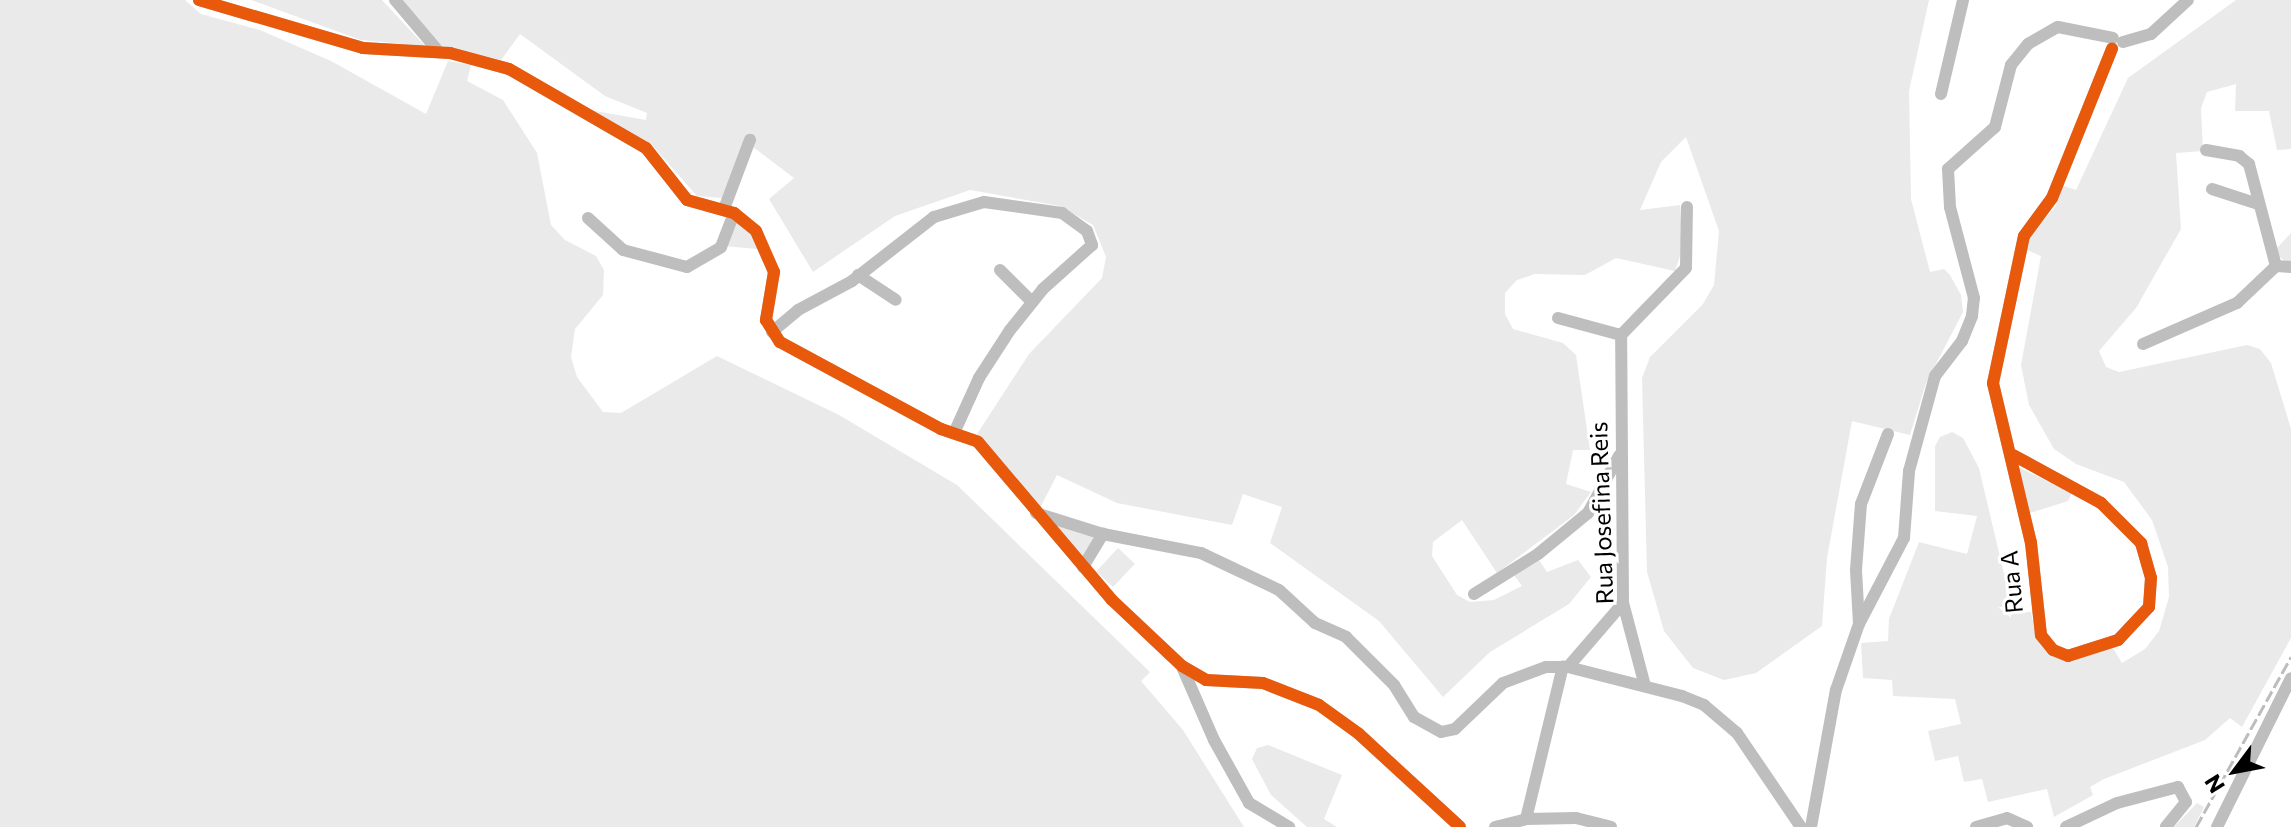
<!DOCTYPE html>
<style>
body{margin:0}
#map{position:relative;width:2291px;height:827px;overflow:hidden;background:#fff;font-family:Commissioner,sans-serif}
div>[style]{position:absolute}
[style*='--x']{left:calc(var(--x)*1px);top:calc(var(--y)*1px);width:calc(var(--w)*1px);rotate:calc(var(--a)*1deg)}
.green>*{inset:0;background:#eaeaea;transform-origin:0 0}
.minor>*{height:12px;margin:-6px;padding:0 6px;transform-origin:6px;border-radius:6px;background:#bebebe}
.rail>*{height:3px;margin-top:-1.5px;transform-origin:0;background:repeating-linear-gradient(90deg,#bdbdbd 0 12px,transparent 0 16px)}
.cycleway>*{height:12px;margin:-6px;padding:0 6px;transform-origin:6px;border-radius:6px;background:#e8590c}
span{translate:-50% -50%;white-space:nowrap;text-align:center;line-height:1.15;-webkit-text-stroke:6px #fff;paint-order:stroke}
.street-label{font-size:24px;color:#000}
.north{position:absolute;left:2195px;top:731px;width:80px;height:80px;-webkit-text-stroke:6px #fff;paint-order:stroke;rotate:238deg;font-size:22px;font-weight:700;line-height:32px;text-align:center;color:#000}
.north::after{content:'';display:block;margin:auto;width:28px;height:36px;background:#000;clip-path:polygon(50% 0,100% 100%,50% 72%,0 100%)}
</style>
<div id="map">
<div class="green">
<i style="clip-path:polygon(0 0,185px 0,201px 14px,260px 30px,331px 61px,426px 114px,448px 61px,471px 65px,467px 81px,503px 100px,537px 153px,551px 225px,565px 240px,596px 256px,604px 270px,603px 295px,575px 329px,571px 357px,577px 377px,603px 412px,621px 413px,717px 356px,839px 415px,957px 485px,1150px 672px,1141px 681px,1183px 730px,1244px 827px,0 827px)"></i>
<i style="clip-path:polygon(251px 0,382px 0,425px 46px,361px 40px)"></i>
<i style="clip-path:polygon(402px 0,1929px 0,1909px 91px,1911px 199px,1930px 272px,1944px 269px,1950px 275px,1961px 295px,1963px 312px,1926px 383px,1910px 435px,1852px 421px,1827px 558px,1822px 626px,1756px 673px,1724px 680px,1693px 668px,1664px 631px,1647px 572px,1642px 378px,1650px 357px,1703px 304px,1714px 285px,1719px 231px,1686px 137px,1661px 162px,1640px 210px,1680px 205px,1683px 247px,1675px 271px,1616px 258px,1585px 275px,1535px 274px,1517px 280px,1505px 293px,1505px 314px,1513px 329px,1563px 343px,1576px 355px,1590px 450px,1573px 450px,1566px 484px,1591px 492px,1574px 515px,1497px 573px,1462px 520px,1433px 542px,1432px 556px,1457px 595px,1470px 602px,1494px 600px,1522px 586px,1514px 575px,1537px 557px,1547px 572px,1578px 560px,1591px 577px,1569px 604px,1490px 652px,1443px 697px,1379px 621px,1270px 543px,1282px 507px,1243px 494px,1232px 525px,1117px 503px,1057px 475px,1040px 508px,977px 434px,1029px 354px,1102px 278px,1106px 257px,1093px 225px,1060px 206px,970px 190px,895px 216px,813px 272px,769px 199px,794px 178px,745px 141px,722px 198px,697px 196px,651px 144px,584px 109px,646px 120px,647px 113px,605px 96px,520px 34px,501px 60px,440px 45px)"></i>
<i style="clip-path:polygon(2236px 0,2291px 0,2291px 149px,2277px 150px,2269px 111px,2235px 111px,2236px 84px,2207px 92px,2201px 108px,2203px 151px,2176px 153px,2181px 229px,2136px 308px,2099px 351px,2106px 367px,2119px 372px,2247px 345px,2260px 349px,2271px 363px,2291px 429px,2291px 638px,2242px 727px,2230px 718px,2205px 740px,2104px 779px,2090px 787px,2093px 795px,2054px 817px,2047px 789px,1988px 802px,1982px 779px,1964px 782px,1958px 756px,1935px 761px,1928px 731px,1961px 724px,1955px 699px,1893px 696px,1892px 680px,1863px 678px,1861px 643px,1888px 641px,1889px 619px,1919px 542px,1967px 554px,1977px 516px,1935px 511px,1935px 446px,1940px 437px,1952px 432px,1963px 438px,1979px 468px,2013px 612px,2031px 612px,2035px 632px,2071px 661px,2113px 648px,2122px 663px,2145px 649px,2159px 631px,2169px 597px,2168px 567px,2152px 520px,2124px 482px,2076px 464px,2054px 449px,2029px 405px,2021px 365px,2041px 256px,2027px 250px,2031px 235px,2056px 206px,2061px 185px,2076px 190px,2128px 78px)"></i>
<i style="clip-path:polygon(735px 214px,766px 250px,725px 246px)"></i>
<i style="clip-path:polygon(2291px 233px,2291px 261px,2285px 261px,2273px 252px)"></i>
<i style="clip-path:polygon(2018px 467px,2072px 493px,2068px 501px,2027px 514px)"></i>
<i style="clip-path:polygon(1060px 522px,1101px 535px,1083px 564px,1053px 530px)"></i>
<i style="left:1118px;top:548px;width:23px;height:32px;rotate:43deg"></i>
<i style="clip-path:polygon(1268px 745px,1342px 775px,1324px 819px,1337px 827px,1307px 827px,1271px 795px,1252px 759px,1257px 748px)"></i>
<i style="clip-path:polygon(2197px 803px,2204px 807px,2194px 827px,2174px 827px)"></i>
</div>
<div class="minor">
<i style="--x:199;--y:0;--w:171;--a:16.3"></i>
<i style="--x:363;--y:48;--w:87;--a:3.3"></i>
<i style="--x:450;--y:53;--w:61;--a:15.2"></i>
<i style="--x:509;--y:69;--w:158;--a:30"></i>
<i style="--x:646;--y:148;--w:66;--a:51.7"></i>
<i style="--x:687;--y:200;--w:49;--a:15.5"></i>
<i style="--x:734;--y:213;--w:28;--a:39"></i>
<i style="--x:756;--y:231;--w:45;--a:66.3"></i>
<i style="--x:774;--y:272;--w:49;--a:99.5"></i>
<i style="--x:766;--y:320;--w:26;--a:58"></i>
<i style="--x:780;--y:342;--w:183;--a:28.4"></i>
<i style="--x:941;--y:429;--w:39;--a:19"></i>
<i style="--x:978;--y:442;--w:207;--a:49.7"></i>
<i style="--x:1112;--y:600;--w:96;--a:43.3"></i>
<i style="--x:1182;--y:666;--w:28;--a:30"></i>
<i style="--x:1206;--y:680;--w:57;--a:3"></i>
<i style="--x:1263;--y:683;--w:60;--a:21.4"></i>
<i style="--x:1319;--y:705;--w:49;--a:35.9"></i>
<i style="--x:1359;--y:734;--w:137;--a:42.6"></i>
<i style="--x:395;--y:0;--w:68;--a:49.8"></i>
<i style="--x:2123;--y:42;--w:29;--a:-16"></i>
<i style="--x:2151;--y:34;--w:50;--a:-42.6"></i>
<i style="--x:1941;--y:94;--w:97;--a:-76.8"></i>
<i style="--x:2206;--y:150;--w:34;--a:10"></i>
<i style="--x:2239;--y:156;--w:13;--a:39"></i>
<i style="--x:2249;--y:164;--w:106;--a:75.2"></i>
<i style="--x:2212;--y:189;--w:48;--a:18.1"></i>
<i style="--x:724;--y:209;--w:74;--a:-69.4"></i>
<i style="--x:588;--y:218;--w:47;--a:42.4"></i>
<i style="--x:623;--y:250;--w:66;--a:14.9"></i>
<i style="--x:687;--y:267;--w:39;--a:-30"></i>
<i style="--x:721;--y:247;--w:36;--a:-69"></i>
<i style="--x:1000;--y:270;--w:45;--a:45"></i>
<i style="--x:858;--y:275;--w:45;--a:33.3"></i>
<i style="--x:1558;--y:318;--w:65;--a:15.1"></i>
<i style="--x:772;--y:332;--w:34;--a:-40"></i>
<i style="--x:798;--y:310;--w:61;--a:-28.2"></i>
<i style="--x:852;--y:281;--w:104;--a:-38"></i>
<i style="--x:934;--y:217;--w:52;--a:-16.7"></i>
<i style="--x:984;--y:202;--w:79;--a:8"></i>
<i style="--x:1062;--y:213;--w:31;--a:36"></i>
<i style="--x:1087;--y:231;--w:15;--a:70"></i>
<i style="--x:1092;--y:245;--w:66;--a:138.1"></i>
<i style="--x:1043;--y:289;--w:53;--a:128.8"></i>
<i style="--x:1010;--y:330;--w:57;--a:122.9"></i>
<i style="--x:979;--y:378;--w:58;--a:114.4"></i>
<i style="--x:2143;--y:344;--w:103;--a:-23.6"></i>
<i style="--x:2237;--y:303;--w:54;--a:-43.5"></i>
<i style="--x:2276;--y:266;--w:15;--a:4"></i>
<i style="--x:2013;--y:455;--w:100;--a:28.6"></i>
<i style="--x:2101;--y:503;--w:57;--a:45"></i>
<i style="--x:2141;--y:543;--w:36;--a:74"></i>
<i style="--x:2151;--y:578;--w:29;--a:94"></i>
<i style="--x:2149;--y:607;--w:45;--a:133.2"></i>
<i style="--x:2118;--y:640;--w:52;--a:162.3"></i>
<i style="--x:2068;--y:656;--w:16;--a:-158"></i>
<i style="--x:2053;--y:650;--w:19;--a:-129"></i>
<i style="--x:2041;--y:635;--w:93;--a:-96.2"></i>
<i style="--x:2031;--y:543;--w:164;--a:-103.4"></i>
<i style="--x:1993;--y:383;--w:150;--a:-78.1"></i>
<i style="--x:2024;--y:236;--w:47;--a:-53.6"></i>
<i style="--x:2052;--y:198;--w:161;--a:-68.1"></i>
<i style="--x:1036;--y:513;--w:70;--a:17.4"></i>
<i style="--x:1103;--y:534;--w:100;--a:11"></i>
<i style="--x:1201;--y:553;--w:86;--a:25.4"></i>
<i style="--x:1279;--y:590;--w:49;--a:42.5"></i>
<i style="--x:1315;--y:623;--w:34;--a:24"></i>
<i style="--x:1346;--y:637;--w:68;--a:45"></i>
<i style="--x:1394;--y:685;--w:38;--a:58"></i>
<i style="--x:1414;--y:717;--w:31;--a:29"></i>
<i style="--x:1441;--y:732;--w:14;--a:-12"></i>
<i style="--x:1455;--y:729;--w:66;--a:-43.8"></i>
<i style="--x:1503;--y:683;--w:46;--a:-20.4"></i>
<i style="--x:1546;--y:667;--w:22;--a:0"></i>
<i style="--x:1568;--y:667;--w:118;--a:14.3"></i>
<i style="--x:1682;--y:696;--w:24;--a:22"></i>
<i style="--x:1704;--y:705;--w:43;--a:40.3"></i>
<i style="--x:1737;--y:733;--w:114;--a:55.8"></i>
<i style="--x:1083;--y:567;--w:39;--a:-59"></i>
<i style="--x:1474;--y:594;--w:75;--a:-32"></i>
<i style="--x:1538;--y:554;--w:65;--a:-39.4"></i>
<i style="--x:1588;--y:513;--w:65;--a:-61.5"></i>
<i style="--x:1859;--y:624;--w:97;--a:-62.4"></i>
<i style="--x:1904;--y:538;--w:67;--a:-85.7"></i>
<i style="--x:1909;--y:471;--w:98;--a:-74.7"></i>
<i style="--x:1935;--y:376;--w:44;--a:-52.4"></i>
<i style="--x:1962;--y:341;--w:27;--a:-68"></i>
<i style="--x:1972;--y:316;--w:18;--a:-84"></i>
<i style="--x:1974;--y:298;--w:94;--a:-104.8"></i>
<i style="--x:1950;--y:207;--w:38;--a:-93"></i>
<i style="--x:1948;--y:169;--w:63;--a:-41.8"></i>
<i style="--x:1995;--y:127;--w:64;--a:-75.5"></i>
<i style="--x:2011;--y:65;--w:27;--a:-51"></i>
<i style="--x:2028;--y:44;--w:34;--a:-30"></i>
<i style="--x:2058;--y:27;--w:56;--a:11.3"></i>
<i style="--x:1568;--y:667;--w:84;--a:-49.3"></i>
<i style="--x:1183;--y:669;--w:77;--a:66.4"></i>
<i style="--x:1214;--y:740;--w:72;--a:60.9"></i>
<i style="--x:1249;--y:803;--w:47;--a:31"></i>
<i style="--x:1645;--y:686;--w:86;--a:-104.8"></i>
<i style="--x:1623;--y:603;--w:268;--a:-90.4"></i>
<i style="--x:1621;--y:335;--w:93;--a:-45.9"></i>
<i style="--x:1686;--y:268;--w:61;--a:-89.1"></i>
<i style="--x:1526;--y:819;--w:157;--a:-76.4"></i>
<i style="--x:1495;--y:827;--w:32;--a:-14"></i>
<i style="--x:1526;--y:819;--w:50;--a:-1.1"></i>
<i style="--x:1576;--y:818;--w:36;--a:14"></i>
<i style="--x:1811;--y:827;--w:139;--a:-79.7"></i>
<i style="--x:1836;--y:690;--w:70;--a:-70.8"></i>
<i style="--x:1859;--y:624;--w:54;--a:-93.2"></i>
<i style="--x:1856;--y:570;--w:66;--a:-85.7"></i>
<i style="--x:1861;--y:504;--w:75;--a:-68.9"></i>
<i style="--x:1976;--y:827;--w:32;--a:-16"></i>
<i style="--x:2007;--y:818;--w:22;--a:24"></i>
<i style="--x:2066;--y:827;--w:56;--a:-25.2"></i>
<i style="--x:2117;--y:803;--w:63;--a:-14.7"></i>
<i style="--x:2178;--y:787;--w:17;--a:62"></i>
<i style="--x:2186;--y:802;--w:32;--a:129"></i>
<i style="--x:2217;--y:827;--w:166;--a:-63.6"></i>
</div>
<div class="rail">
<i style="--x:2196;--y:827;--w:195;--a:-60.8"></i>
</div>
<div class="cycleway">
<i style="--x:199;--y:0;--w:171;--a:16.3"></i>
<i style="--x:363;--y:48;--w:87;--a:3.3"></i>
<i style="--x:450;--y:53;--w:61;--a:15.2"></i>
<i style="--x:509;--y:69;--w:158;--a:30"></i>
<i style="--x:646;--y:148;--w:66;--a:51.7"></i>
<i style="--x:687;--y:200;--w:49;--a:15.5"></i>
<i style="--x:734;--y:213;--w:28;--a:39"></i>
<i style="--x:756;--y:231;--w:45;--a:66.3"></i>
<i style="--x:774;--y:272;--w:49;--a:99.5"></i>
<i style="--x:766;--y:320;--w:26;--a:58"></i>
<i style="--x:780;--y:342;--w:183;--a:28.4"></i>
<i style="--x:941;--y:429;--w:39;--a:19"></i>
<i style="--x:978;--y:442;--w:207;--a:49.7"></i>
<i style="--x:1112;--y:600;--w:96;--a:43.3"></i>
<i style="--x:1182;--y:666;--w:28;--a:30"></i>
<i style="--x:1206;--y:680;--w:57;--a:3"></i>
<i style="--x:1263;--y:683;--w:60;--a:21.4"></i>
<i style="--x:1319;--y:705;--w:49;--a:35.9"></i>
<i style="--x:1359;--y:734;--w:137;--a:42.6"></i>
<i style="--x:2013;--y:455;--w:100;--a:28.6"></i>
<i style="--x:2101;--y:503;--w:57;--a:45"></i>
<i style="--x:2141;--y:543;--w:36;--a:74"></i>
<i style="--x:2151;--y:578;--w:29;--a:94"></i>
<i style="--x:2149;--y:607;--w:45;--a:133.2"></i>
<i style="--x:2118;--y:640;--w:52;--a:162.3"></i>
<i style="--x:2068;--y:656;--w:16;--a:-158"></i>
<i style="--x:2053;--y:650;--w:19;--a:-129"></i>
<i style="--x:2041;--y:635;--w:93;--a:-96.2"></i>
<i style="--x:2031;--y:543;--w:164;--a:-103.4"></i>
<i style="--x:1993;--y:383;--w:150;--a:-78.1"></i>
<i style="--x:2024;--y:236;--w:47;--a:-53.6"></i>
<i style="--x:2052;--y:198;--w:161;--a:-68.1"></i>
</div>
<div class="street-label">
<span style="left:1601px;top:513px;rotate:-92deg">Rua Josefina Reis</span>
<span style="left:2011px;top:582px;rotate:-95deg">Rua A</span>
</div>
<div class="north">N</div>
</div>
